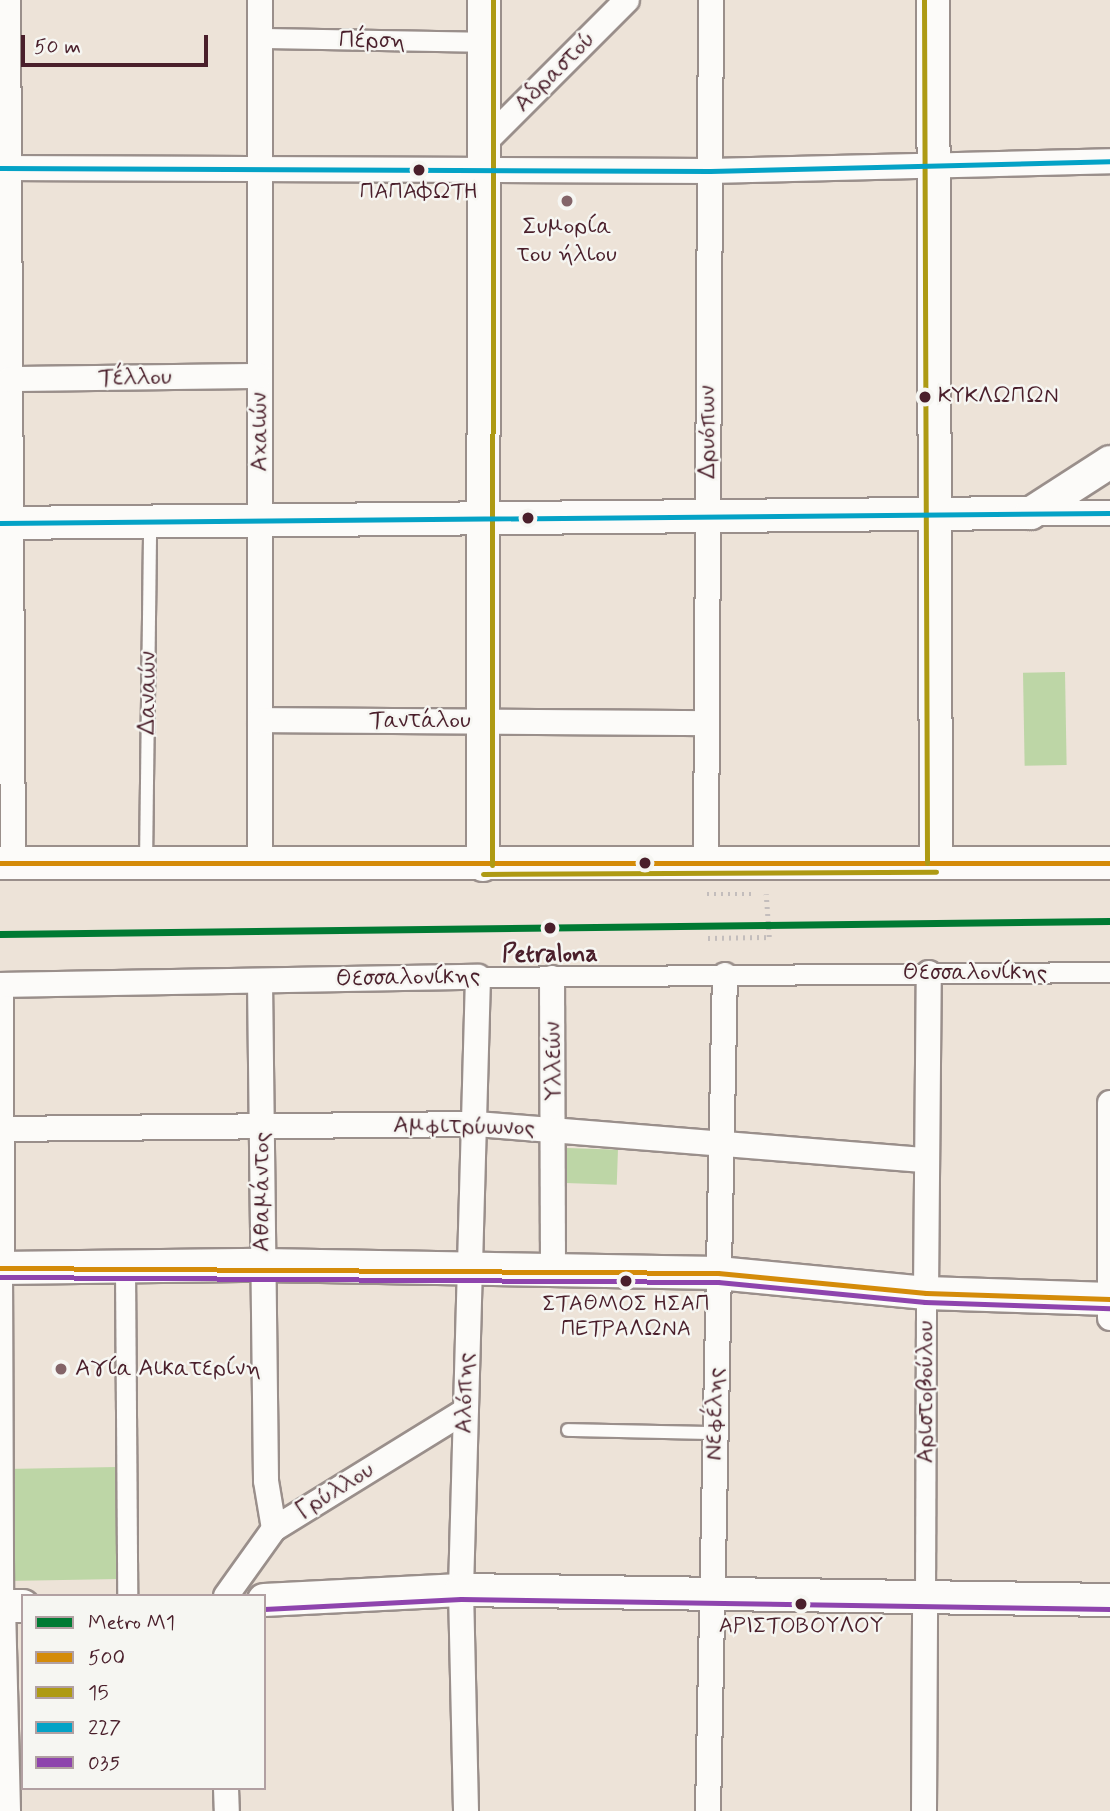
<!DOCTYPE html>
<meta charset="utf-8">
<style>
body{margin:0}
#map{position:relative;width:1110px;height:1811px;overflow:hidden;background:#ede3d8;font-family:Mynerve,sans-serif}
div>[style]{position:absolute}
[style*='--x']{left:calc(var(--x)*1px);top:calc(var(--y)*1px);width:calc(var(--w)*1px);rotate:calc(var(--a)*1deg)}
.green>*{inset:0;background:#bdd6a6;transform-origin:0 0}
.path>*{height:4.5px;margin-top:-2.25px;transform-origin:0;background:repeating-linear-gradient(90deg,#c3bdbc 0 2px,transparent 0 7px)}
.roads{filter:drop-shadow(2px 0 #9a8f8b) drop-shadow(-2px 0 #9a8f8b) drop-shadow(0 2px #9a8f8b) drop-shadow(0 -2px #9a8f8b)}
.service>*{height:12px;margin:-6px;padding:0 6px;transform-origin:6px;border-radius:6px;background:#fcfbf9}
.pedestrian>*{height:19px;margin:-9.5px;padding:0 9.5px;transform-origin:9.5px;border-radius:9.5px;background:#fcfbf9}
.minor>*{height:24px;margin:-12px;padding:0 12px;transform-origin:12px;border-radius:12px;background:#fcfbf9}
.tertiary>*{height:32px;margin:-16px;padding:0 16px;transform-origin:16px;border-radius:16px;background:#fcfbf9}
.bus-1>*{height:5px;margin:-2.5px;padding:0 2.5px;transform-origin:2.5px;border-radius:2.5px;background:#d48b09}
.bus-2>*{height:5px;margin:-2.5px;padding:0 2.5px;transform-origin:2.5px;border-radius:2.5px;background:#ae9a13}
.bus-3>*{height:5px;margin:-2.5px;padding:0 2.5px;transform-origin:2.5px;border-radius:2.5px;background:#04a2c6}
.bus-4>*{height:5px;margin:-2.5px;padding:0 2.5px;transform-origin:2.5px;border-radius:2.5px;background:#8e44ad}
.metro-1>*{height:7px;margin:-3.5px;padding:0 3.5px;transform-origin:3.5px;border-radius:3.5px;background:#007a33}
.dots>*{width:19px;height:19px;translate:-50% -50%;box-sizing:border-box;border:4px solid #f6f6f2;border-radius:50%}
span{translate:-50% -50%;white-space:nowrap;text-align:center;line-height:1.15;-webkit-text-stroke:5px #f6f6f2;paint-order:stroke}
.bus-label{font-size:22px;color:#4a1f2b}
.left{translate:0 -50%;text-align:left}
.street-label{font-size:24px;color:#4a1f2b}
.poi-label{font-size:24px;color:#4a1f2b}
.stop-label{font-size:24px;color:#4a1f2b;font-weight:700}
.legend{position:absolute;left:21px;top:1594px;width:245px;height:196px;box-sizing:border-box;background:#f6f6f2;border:2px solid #b1a0a2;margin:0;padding:9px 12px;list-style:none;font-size:21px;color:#4a1f2b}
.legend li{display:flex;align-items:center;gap:14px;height:35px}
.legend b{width:35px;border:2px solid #b1a0a2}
.scale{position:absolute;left:21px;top:35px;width:187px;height:32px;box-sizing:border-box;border:4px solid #4a1f2b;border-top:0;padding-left:9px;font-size:21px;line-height:24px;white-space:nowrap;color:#4a1f2b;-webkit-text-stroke:5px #f6f6f2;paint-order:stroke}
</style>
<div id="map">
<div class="green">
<i style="left:1065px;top:672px;width:93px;height:42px;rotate:89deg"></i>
<i style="left:567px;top:1148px;width:51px;height:35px;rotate:2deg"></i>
<i style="left:117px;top:1467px;width:112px;height:112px;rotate:89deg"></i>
</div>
<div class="path">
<i style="--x:707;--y:894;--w:46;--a:0"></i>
<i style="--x:708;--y:938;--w:61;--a:-0.9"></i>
<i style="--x:769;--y:937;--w:43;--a:-94"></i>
</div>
<div class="roads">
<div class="service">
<i style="--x:146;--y:864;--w:342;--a:-89.3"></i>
<i style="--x:568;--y:1430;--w:147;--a:1.2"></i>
</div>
<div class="pedestrian">
<i style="--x:260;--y:38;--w:224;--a:1"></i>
<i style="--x:478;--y:977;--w:632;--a:-0.45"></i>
<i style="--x:2;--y:1268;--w:338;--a:89.8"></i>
<i style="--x:125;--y:1269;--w:327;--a:89.6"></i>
<i style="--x:925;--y:1599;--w:306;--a:-89.8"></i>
</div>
<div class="minor">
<i style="--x:8;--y:0;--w:863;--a:89.67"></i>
<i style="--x:260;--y:0;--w:864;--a:90"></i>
<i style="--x:484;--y:143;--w:202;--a:-45"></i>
<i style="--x:0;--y:168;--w:710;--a:0.24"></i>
<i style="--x:710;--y:171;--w:400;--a:-1.4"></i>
<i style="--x:10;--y:379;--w:250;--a:-0.7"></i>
<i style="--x:1031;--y:513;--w:79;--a:0"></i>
<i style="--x:260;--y:720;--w:446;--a:0.4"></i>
<i style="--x:706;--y:863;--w:863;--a:-89.67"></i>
<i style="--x:552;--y:978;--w:292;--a:89.8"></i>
<i style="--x:260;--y:981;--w:500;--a:89.31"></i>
<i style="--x:266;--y:1481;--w:49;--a:80.5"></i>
<i style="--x:1110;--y:1103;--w:215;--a:90"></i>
<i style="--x:0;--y:1129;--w:476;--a:-0.6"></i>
<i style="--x:476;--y:1124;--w:452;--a:4.6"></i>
<i style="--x:2;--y:1268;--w:283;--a:-90.2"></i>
<i style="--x:1;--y:985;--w:477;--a:-1"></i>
<i style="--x:478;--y:977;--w:613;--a:91.59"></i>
<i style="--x:461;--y:1590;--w:221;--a:88.7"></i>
<i style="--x:926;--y:1293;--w:320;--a:-89.5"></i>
<i style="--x:226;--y:1596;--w:82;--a:-54.4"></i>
<i style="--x:274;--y:1529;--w:225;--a:-31.7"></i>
<i style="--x:3;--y:1606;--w:205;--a:88.6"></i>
<i style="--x:226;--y:1788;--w:23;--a:88"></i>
<i style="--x:708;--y:1811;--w:836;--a:-88.84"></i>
<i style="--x:924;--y:1811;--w:212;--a:-89.7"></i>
</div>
<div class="tertiary">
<i style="--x:933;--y:0;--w:863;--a:89.8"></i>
<i style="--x:0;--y:523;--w:1031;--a:-0.56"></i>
<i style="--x:1031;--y:513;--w:94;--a:-32.8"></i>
<i style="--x:0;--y:863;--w:1110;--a:0"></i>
<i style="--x:483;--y:865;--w:865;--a:-89.93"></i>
<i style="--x:0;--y:1268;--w:262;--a:-0.7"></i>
<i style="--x:262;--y:1265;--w:456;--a:1"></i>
<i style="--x:718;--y:1273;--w:209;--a:5.5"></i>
<i style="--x:926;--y:1293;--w:184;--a:1.9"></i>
<i style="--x:264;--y:1600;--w:197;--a:-2.9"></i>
<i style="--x:461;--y:1590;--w:649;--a:0.88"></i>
<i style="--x:0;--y:1606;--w:23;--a:0"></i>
</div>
</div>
<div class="bus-1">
<i style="--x:0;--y:863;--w:1110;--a:0"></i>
<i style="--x:0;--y:1268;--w:718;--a:0.4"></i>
<i style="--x:718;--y:1273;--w:209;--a:5.5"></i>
<i style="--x:926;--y:1293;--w:184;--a:1.9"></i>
</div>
<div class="bus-2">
<i style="--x:924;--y:0;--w:863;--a:89.8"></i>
<i style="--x:492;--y:865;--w:865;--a:-89.93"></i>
<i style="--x:483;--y:874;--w:453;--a:-0.3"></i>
</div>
<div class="bus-3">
<i style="--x:0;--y:168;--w:710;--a:0.24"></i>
<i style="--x:710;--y:171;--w:400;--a:-1.4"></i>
<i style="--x:0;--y:523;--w:1110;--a:-0.52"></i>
</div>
<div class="bus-4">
<i style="--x:0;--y:1277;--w:718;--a:0.4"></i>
<i style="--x:718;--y:1282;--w:208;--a:5.5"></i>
<i style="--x:925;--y:1302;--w:185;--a:1.9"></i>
<i style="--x:264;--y:1609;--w:197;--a:-2.9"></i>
<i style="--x:461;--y:1599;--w:649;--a:0.88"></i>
</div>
<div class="metro-1">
<i style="--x:0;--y:934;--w:1110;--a:-0.67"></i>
</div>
<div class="dots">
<i style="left:419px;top:170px;background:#4a1f2b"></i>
<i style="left:567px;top:201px;background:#836468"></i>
<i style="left:925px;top:397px;background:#4a1f2b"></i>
<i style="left:528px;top:518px;background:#4a1f2b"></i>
<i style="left:645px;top:863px;background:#4a1f2b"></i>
<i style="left:550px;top:928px;background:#4a1f2b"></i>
<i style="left:626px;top:1281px;background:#4a1f2b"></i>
<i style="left:61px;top:1369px;background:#836468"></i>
<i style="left:801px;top:1604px;background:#4a1f2b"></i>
</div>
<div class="bus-label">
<span style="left:419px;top:193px">ΠΑΠΑΦΩΤΗ</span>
<span class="left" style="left:938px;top:397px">ΚΥΚΛΩΠΩΝ</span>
<span style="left:626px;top:1317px">ΣΤΑΘΜΟΣ ΗΣΑΠ<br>ΠΕΤΡΑΛΩΝΑ</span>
<span style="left:801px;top:1627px">ΑΡΙΣΤΟΒΟΥΛΟΥ</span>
</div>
<div class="street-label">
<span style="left:372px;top:41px;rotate:1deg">Πέρση</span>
<span style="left:555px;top:72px;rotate:-45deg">Αδραστού</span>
<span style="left:135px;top:378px;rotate:-1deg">Τέλλου</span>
<span style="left:260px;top:432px;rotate:-90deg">Αχαιών</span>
<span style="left:708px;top:432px;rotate:-90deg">Δρυόπων</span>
<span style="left:148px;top:693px;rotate:-89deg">Δαναών</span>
<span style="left:420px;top:721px">Ταντάλου</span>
<span style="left:975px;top:973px">Θεσσαλονίκης</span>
<span style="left:408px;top:978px;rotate:-1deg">Θεσσαλονίκης</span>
<span style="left:554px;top:1061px;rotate:-91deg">Υλλεών</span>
<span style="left:464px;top:1127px;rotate:1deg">Αμφιτρύωνος</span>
<span style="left:262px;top:1192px;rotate:-90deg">Αθαμάντος</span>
<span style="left:926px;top:1392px;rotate:-90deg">Αριστοβούλου</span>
<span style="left:465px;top:1393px;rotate:-89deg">Αλόπης</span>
<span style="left:715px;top:1414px;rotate:-89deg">Νεφέλης</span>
<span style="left:335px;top:1491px;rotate:-32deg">Γρύλλου</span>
</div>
<div class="poi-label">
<span style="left:567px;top:241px">Συμορία<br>του ήλιου</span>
<span class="left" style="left:75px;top:1369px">Αγία Αικατερίνη</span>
</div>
<div class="stop-label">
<span style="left:550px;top:955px">Petralona</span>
</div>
<ul class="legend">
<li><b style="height:9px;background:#007a33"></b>Metro Μ1</li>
<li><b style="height:9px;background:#d48b09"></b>500</li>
<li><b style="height:9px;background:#ae9a13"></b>15</li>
<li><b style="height:9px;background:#04a2c6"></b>227</li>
<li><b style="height:9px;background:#8e44ad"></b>035</li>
</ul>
<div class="scale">50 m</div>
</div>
